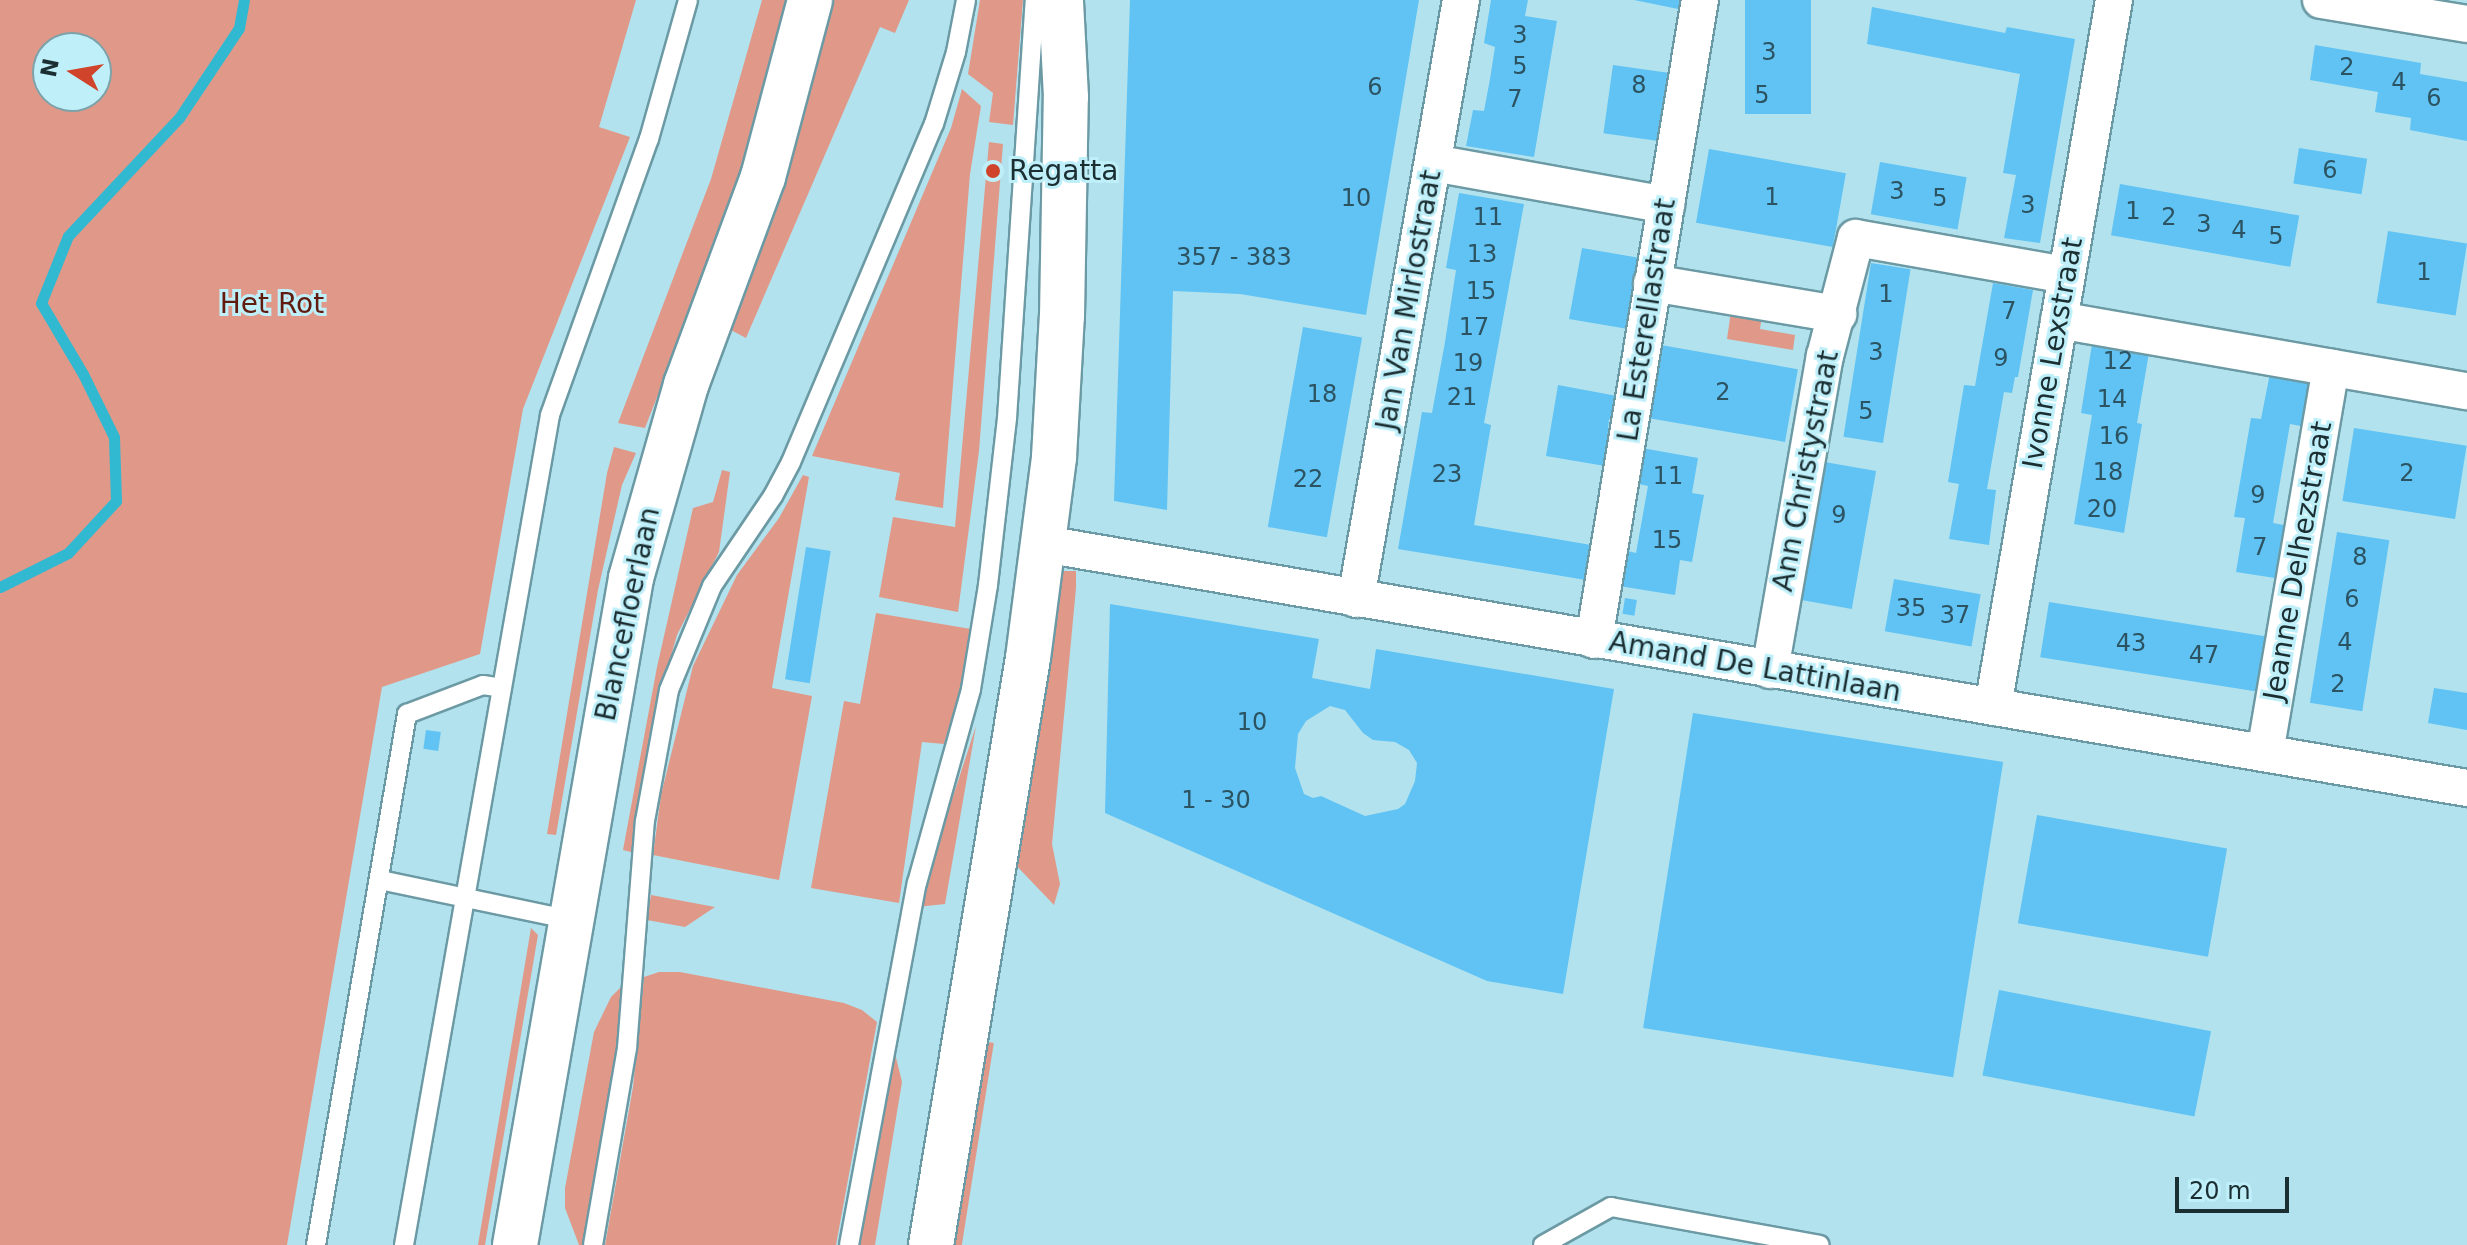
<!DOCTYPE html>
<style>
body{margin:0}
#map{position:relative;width:2467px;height:1245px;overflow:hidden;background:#b2e2ed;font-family:"DejaVu Sans",sans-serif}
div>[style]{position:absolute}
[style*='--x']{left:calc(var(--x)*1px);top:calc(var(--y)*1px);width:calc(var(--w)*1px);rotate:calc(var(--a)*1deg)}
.green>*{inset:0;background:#e09989;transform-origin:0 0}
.stream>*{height:11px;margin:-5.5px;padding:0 5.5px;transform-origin:5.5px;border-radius:5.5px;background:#30b9d1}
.building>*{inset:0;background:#60c3f4;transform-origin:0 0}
.roads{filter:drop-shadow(2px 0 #6c9aa4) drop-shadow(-2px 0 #6c9aa4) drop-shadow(0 2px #6c9aa4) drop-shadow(0 -2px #6c9aa4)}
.lane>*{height:18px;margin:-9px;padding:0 9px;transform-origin:9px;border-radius:9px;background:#fff}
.street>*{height:36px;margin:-18px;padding:0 18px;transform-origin:18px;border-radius:18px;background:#fff}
.secondary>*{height:44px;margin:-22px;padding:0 22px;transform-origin:22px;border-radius:22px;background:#fff}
.dots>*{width:22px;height:22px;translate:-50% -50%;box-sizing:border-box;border:4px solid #bff0fa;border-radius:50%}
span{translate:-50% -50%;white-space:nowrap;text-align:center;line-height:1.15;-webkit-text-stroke:6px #bff0fa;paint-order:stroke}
.number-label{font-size:24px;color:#2c5362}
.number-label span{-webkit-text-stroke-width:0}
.poi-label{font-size:28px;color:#1b2e32}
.left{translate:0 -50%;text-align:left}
.street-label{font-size:28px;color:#1b2e32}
.park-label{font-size:28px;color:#621b0f}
.north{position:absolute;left:32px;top:32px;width:80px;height:80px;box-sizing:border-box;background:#bff0fa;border:2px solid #7da2aa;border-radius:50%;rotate:281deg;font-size:22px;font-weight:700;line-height:32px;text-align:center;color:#1b2e32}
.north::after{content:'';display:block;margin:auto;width:28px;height:36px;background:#cf442b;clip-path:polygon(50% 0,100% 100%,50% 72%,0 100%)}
.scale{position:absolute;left:2175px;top:1177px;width:114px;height:36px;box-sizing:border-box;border:4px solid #1b2e32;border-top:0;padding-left:10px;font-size:24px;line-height:28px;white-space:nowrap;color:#1b2e32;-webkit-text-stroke:6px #bff0fa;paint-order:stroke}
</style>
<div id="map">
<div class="green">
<i style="clip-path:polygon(evenodd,0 0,636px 0,599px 127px,630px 137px,523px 409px,480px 654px,382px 687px,287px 1245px,0 1245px,0 0,48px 48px,96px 48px,96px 96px,48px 96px,48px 48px)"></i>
<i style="clip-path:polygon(762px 0,788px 0,738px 190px,645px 428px,618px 423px,711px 179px)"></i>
<i style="clip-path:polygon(832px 0,909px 0,895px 33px,880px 27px,746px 338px,729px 329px,775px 215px)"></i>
<i style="clip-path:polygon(980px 0,1023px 0,1013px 125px,989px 122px,993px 93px,968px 74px)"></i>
<i style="clip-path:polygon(962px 89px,981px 106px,970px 174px,943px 508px,895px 500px,900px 473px,812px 456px,951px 128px)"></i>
<i style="clip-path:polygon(989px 142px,1003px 144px,979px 451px,958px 612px,879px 597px,893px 517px,955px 527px)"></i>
<i style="clip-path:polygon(1731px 311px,1762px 316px,1760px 329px,1795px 335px,1793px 350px,1727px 339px)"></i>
<i style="clip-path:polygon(614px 447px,636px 453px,622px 485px,598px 590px,556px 835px,547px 834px,607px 473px)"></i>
<i style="clip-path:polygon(722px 470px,730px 472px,719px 552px,677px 635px,660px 694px,635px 853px,623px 850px,657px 667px,693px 508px,713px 502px)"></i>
<i style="clip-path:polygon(803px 475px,809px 477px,772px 688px,812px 696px,779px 880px,653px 855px,661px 795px,693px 666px,737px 575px,779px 518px)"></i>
<i style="clip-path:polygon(1062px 571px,1076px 571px,1076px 588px,1052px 844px,1060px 884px,1054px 905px,1012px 861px,1056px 576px)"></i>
<i style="clip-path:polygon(876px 613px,971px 629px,958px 699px,944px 744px,922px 742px,899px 903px,811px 888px,844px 701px,860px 704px)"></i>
<i style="clip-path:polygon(976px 726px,945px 904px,917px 907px)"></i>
<i style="clip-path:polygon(651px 895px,715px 907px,685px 927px,647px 920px)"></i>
<i style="clip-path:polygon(531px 928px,538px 935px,485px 1245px,478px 1245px)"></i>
<i style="clip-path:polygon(659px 972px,680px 972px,844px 1003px,862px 1010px,877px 1022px,836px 1245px,605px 1245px,633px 1087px,644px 977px)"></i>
<i style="clip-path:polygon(625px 983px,619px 1048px,585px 1245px,579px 1245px,565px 1208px,565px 1188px,594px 1032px,611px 997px)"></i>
<i style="clip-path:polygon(892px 1041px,902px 1082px,875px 1245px,855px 1245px)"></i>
<i style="left:981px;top:1041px;width:13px;height:207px;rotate:9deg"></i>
</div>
<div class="stream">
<i style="--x:0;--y:587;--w:76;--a:-26.6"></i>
<i style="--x:68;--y:553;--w:71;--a:-47.3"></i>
<i style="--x:116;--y:501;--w:64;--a:-91.8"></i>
<i style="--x:114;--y:437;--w:70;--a:-116.2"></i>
<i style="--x:83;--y:374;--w:82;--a:-120.6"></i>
<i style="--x:41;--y:303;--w:72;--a:-68.1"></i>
<i style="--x:68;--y:236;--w:162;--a:-46.8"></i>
<i style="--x:179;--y:118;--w:108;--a:-56.3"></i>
<i style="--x:239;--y:28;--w:28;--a:-80"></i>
</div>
<div class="building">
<i style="clip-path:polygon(1130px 0,1419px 0,1366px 315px,1240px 294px,1173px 291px,1167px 510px,1114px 501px)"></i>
<i style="clip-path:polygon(1491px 0,1528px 0,1525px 16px,1557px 21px,1534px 157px,1466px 146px,1473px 110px,1484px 111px,1490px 79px,1495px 47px,1484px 43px)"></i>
<i style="clip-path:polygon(1634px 0,1684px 0,1683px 10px)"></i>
<i style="left:1745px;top:0;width:66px;height:114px"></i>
<i style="clip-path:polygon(1872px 7px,2005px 33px,2007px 27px,2075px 39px,2040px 243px,2004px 238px,2016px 175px,2003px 173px,2020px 74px,1867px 44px)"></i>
<i style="clip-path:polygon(2315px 45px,2421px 63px,2420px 74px,2467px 82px,2467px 141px,2410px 130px,2411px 118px,2375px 112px,2378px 92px,2310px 80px)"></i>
<i style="left:1613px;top:65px;width:59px;height:69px;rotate:8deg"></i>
<i style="left:2299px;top:148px;width:69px;height:36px;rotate:9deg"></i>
<i style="left:1709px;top:149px;width:139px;height:75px;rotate:10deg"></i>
<i style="left:1880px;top:162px;width:88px;height:53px;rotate:10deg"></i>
<i style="left:2120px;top:184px;width:182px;height:52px;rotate:10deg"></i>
<i style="clip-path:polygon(1459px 193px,1524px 204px,1484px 423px,1491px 425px,1474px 525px,1591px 545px,1586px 580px,1398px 549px,1422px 412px,1432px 413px,1445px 342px,1456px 270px,1446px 268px)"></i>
<i style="left:2388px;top:231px;width:80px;height:73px;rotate:9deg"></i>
<i style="clip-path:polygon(1582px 248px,1640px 258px,1636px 282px,1633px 282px,1628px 329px,1569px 319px)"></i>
<i style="left:1871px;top:263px;width:40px;height:176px;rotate:9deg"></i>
<i style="clip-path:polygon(1993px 283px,2033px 290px,2018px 377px,2015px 377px,2012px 393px,2004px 392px,1987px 489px,1996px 490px,1989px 545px,1949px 539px,1959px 484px,1948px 482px,1964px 385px,1975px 386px)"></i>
<i style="left:1303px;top:327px;width:60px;height:203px;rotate:10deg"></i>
<i style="clip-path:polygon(2093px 338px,2150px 347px,2137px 423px,2142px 424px,2124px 533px,2074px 524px,2092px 415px,2081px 413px)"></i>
<i style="left:1661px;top:345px;width:139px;height:74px;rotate:10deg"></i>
<i style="clip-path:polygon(2271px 368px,2310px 375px,2301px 426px,2290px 424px,2273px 523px,2284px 525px,2275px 578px,2236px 572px,2245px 518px,2234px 517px,2251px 418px,2261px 419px)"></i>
<i style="clip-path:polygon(1558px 385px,1617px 396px,1612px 420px,1609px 419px,1605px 466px,1546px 456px)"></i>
<i style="left:2354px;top:428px;width:114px;height:74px;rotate:9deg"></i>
<i style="clip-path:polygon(1642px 448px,1698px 458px,1692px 493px,1704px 495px,1692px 562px,1680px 560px,1675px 595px,1619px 586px,1628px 551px,1636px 553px,1648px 486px,1639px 484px)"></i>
<i style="left:1819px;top:461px;width:58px;height:140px;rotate:10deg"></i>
<i style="left:2337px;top:532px;width:53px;height:173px;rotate:9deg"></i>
<i style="left:806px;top:547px;width:25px;height:134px;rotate:9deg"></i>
<i style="left:1894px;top:579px;width:88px;height:53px;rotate:10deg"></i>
<i style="left:1625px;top:598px;width:12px;height:16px;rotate:9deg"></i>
<i style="left:2049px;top:602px;width:219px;height:56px;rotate:9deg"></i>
<i style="clip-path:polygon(evenodd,1110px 604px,1319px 639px,1312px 678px,1370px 689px,1376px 649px,1614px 689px,1563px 994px,1487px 981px,1105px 813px,1110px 604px,1330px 706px,1345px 710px,1363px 733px,1373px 740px,1395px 742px,1409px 750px,1417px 763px,1415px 781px,1405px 804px,1398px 809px,1365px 816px,1321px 796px,1313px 798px,1304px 794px,1295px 768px,1298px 734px,1306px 721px,1330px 706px)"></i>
<i style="clip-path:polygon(2434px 688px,2467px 693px,2467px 730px,2428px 723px)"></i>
<i style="left:1693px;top:713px;width:314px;height:319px;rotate:9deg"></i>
<i style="left:426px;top:730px;width:15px;height:19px;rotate:8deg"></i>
<i style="left:2037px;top:815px;width:193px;height:110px;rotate:10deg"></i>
<i style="left:1999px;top:990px;width:216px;height:87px;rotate:11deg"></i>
</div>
<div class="roads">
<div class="lane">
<i style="--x:380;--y:880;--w:195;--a:11.8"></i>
<i style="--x:316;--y:1245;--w:539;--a:-80.28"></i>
<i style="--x:407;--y:714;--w:81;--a:-20.9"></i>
<i style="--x:483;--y:685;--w:19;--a:9"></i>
<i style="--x:404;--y:1245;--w:843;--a:-80.02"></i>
<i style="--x:550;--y:415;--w:293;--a:-70.3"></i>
<i style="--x:649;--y:139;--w:144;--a:-74.3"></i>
<i style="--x:593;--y:1245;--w:200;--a:-80.2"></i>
<i style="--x:627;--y:1048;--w:228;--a:-85.5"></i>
<i style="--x:645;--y:821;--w:133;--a:-79.6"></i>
<i style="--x:669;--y:690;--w:113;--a:-67.5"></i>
<i style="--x:712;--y:586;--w:109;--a:-55.9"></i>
<i style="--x:773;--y:496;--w:38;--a:-62"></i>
<i style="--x:791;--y:462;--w:367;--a:-67.1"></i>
<i style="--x:934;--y:124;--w:75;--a:-73"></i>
<i style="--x:956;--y:52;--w:53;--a:-79.1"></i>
<i style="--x:849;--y:1245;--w:368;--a:-79.4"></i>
<i style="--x:917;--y:883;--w:201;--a:-74.4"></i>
<i style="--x:971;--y:689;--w:105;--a:-80.7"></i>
<i style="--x:988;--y:585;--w:168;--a:-83.5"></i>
<i style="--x:1007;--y:418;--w:419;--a:-86.2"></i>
<i style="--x:1543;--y:1245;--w:78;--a:-29.2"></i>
<i style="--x:1611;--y:1207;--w:212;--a:10.3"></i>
</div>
<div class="street">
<i style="--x:2321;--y:0;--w:148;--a:9.3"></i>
<i style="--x:1433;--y:163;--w:237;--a:10.2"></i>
<i style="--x:1652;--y:283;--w:189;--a:9.5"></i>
<i style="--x:2059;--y:320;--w:414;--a:9.9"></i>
<i style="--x:1044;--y:544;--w:1444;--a:9.73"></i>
<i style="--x:1356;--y:599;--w:608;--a:-80.06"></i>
<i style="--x:1594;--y:640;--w:649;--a:-80.6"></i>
<i style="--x:1770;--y:670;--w:319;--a:-80.1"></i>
<i style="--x:1825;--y:356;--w:122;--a:-75.3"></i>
<i style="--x:1856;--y:238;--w:213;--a:10"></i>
<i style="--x:1993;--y:707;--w:717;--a:-80.29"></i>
<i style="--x:2265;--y:753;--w:391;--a:-80.3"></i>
</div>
<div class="secondary">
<i style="--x:515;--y:1245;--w:677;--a:-80.13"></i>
<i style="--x:631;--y:578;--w:201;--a:-74.1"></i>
<i style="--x:686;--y:385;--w:222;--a:-69.7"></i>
<i style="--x:763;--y:177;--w:183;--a:-75.1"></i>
<i style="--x:931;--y:1245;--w:595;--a:-80.62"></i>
<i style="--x:1028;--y:658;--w:203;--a:-82.6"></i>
<i style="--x:1054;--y:457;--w:141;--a:-86.8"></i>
<i style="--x:1062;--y:316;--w:219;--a:-89"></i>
<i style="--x:1066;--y:97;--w:97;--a:-93"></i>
</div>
</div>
<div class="dots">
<i style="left:993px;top:171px;background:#cf442b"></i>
</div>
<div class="number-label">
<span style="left:1520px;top:36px">3</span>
<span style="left:1769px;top:53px">3</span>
<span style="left:1520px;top:67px">5</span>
<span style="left:2347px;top:68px">2</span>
<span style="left:2399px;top:83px">4</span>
<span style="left:1639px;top:86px">8</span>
<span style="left:1375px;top:88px">6</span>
<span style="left:1762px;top:96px">5</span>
<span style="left:2434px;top:99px">6</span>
<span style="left:1515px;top:100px">7</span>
<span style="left:2330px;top:171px">6</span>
<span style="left:1897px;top:192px">3</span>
<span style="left:1772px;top:198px">1</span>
<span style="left:1356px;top:199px">10</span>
<span style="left:1940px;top:199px">5</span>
<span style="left:2028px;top:206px">3</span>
<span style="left:2133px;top:212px">1</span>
<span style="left:1488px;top:218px">11</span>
<span style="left:2169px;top:218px">2</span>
<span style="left:2204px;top:225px">3</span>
<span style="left:2239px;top:231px">4</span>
<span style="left:2276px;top:237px">5</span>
<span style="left:1482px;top:255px">13</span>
<span style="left:1234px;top:258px">357 - 383</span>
<span style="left:2424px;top:273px">1</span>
<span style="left:1481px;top:292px">15</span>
<span style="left:1886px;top:295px">1</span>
<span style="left:2009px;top:312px">7</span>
<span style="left:1474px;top:328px">17</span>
<span style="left:1876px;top:353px">3</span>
<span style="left:2001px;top:359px">9</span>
<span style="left:2118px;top:362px">12</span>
<span style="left:1468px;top:364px">19</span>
<span style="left:1723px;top:393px">2</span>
<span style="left:1322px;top:395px">18</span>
<span style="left:1462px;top:398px">21</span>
<span style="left:2112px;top:400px">14</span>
<span style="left:1866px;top:412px">5</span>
<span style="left:2114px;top:437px">16</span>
<span style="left:2108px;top:473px">18</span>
<span style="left:2407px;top:474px">2</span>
<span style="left:1447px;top:475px">23</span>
<span style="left:1668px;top:477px">11</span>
<span style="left:1308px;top:480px">22</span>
<span style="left:2258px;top:496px">9</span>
<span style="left:2102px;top:510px">20</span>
<span style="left:1839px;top:516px">9</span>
<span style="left:1667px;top:541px">15</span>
<span style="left:2260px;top:548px">7</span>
<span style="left:2360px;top:558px">8</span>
<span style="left:2352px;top:600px">6</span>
<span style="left:1911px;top:609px">35</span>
<span style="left:1955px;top:616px">37</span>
<span style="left:2345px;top:643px">4</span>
<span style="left:2131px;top:644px">43</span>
<span style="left:2204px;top:656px">47</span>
<span style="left:2338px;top:685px">2</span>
<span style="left:1252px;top:723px">10</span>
<span style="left:1216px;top:801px">1 - 30</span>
</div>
<div class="poi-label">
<span class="left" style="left:1009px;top:171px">Regatta</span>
</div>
<div class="street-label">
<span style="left:1409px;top:300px;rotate:-80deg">Jan Van Mirlostraat</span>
<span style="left:1647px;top:320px;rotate:-81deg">La Esterellastraat</span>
<span style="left:2053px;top:353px;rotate:-80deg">Ivonne Lexstraat</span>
<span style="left:1806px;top:471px;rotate:-79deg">Ann Christystraat</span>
<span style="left:2298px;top:561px;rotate:-80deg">Jeanne Delhezstraat</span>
<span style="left:628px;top:614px;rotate:-78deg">Blancefloerlaan</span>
<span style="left:1755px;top:667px;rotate:10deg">Amand De Lattinlaan</span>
</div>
<div class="park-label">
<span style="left:272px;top:304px">Het Rot</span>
</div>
<div class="north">N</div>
<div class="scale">20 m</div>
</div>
